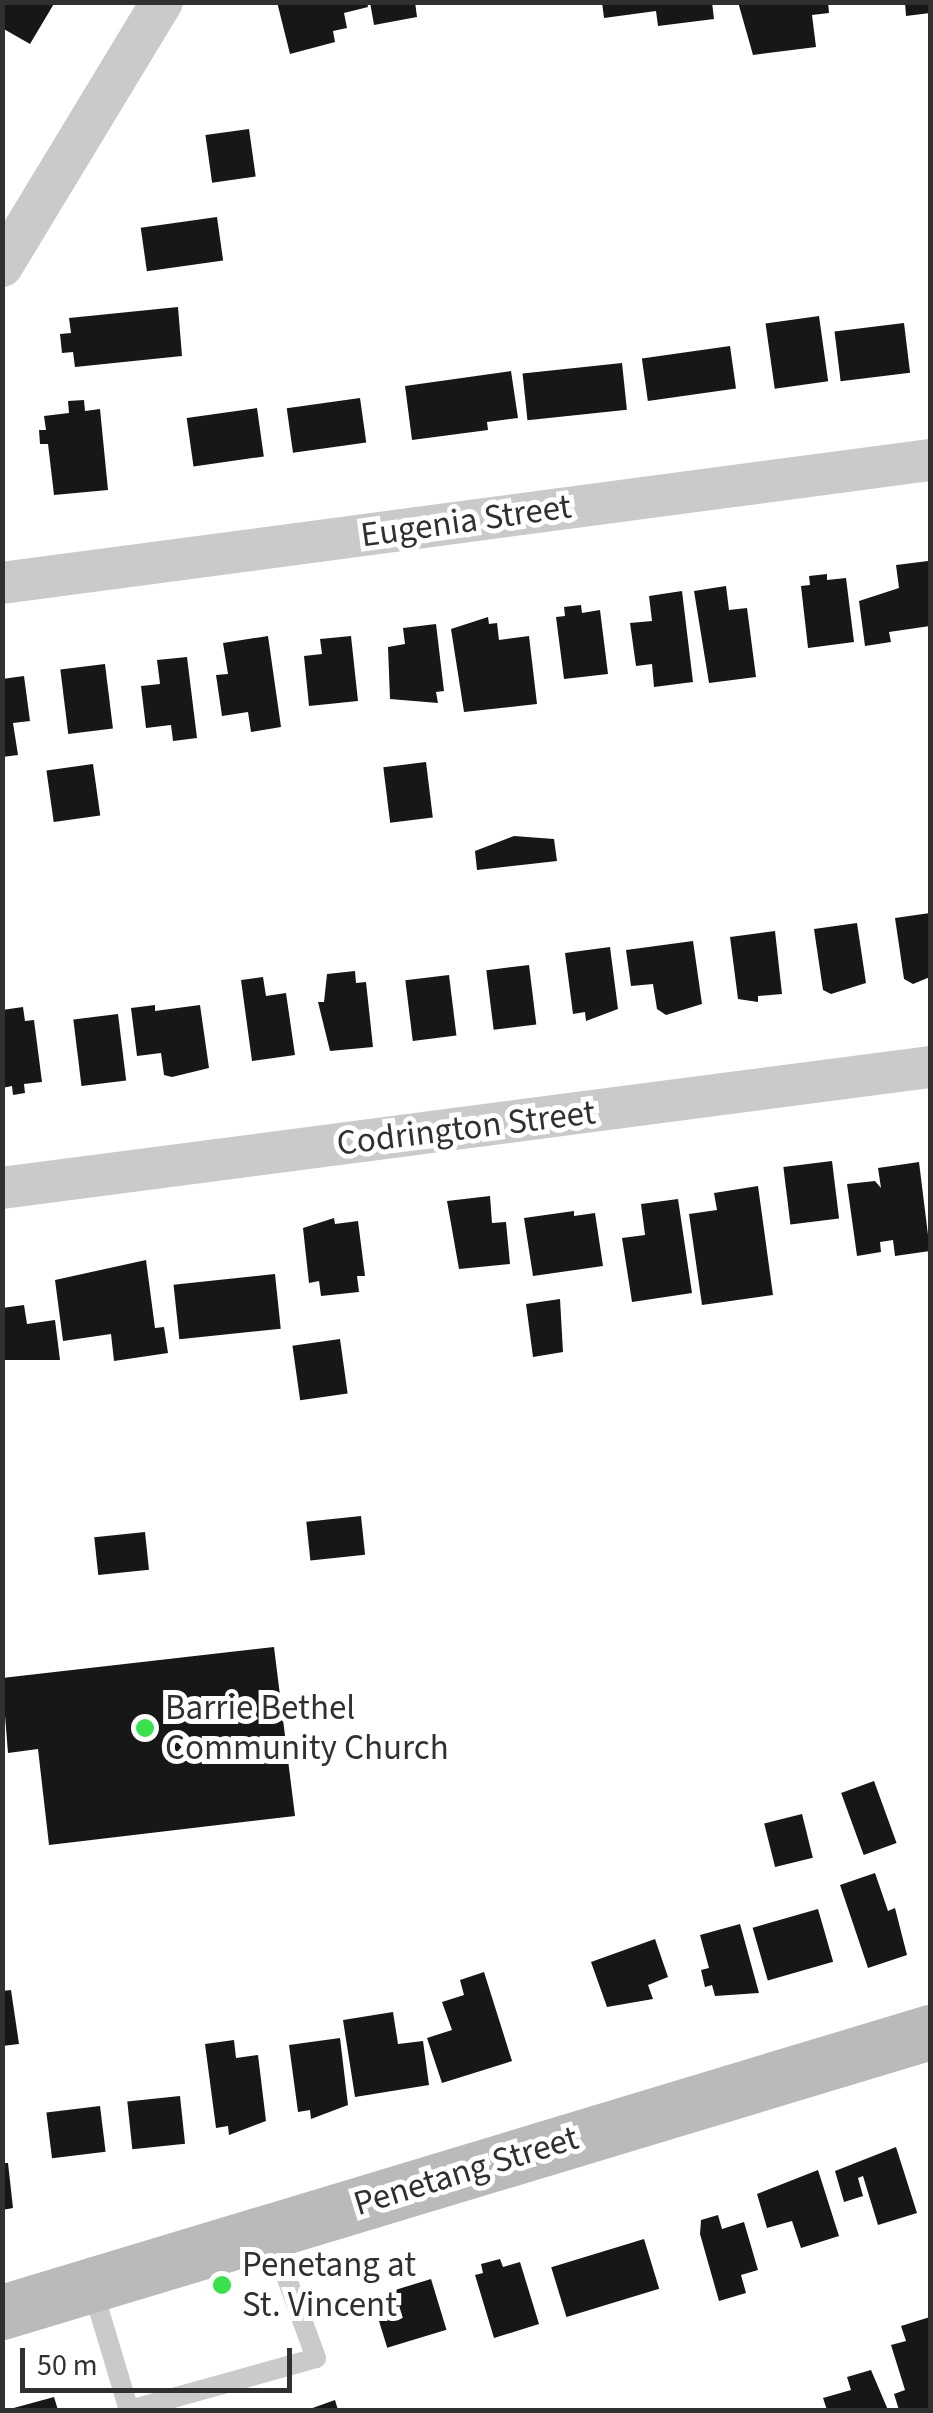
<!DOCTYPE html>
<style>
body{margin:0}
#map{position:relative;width:933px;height:2413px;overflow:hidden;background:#fff;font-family:"Source Sans 3",sans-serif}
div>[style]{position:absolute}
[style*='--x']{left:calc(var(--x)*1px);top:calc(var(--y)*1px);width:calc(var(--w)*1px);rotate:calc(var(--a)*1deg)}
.building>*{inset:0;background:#171717;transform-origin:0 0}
.lane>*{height:20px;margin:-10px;padding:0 10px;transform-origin:10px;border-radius:10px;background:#cacaca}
.street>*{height:42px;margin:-21px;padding:0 21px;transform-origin:21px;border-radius:21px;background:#cacaca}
.secondary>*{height:55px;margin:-27.5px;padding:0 27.5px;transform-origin:27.5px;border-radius:27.5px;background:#bababa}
.dots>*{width:28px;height:28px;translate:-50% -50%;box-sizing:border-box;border:5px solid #fff;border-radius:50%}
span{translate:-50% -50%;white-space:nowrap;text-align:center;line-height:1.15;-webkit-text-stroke:10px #fff;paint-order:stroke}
.street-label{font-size:35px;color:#303030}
.poi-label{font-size:35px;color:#303030}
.left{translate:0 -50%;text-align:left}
.frame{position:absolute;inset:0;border:5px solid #303030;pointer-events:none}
.scale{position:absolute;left:20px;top:2348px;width:272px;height:45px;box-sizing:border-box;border:5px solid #303030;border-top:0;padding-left:12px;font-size:30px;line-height:35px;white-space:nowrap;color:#303030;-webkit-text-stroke:8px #fff;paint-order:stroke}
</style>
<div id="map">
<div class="building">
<i style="clip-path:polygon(2px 2px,55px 2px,30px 44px,2px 28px)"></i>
<i style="clip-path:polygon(277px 2px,367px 2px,368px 7px,344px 13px,347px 28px,333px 31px,335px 42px,290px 54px)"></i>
<i style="clip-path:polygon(370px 2px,415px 2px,417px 17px,374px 25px)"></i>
<i style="clip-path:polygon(602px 2px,712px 2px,714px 19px,658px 26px,656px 11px,604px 18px)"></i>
<i style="clip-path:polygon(738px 2px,828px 2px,829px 13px,812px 15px,816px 47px,753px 55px)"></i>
<i style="clip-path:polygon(905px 2px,930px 2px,930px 13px,906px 16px)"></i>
<i style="left:249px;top:129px;width:48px;height:44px;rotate:82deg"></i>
<i style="left:217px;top:217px;width:44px;height:77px;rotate:82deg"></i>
<i style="clip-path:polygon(178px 307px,182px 356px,75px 367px,73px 352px,62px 353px,60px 334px,71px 333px,69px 318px)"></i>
<i style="left:819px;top:316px;width:66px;height:54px;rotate:82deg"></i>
<i style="left:904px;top:323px;width:50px;height:70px;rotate:83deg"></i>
<i style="left:730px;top:346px;width:43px;height:89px;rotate:82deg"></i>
<i style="left:622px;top:363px;width:47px;height:100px;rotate:84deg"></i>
<i style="clip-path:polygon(511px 371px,518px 418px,487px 422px,488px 430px,412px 440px,405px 386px)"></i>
<i style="left:360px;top:398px;width:45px;height:74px;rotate:82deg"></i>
<i style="clip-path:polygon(84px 400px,85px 411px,100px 409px,108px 490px,54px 495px,48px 444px,40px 444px,39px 430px,46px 430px,44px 416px,69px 413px,68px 401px)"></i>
<i style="left:257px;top:408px;width:49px;height:71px;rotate:82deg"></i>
<i style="clip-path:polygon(928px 561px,930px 626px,889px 632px,891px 642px,865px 646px,859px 601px,899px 588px,896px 565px)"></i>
<i style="clip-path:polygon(827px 574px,827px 580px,846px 578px,854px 642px,808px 648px,801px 586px,810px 585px,809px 576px)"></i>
<i style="clip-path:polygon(726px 586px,729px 610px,747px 608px,756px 677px,709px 683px,694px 591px)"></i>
<i style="clip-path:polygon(682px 591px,693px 682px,654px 687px,652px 664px,636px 666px,630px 623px,652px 621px,649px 596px)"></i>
<i style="clip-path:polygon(581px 605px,582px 613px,600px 610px,608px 674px,564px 679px,556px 617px,565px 616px,564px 607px)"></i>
<i style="clip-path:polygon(488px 617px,489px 624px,497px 623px,499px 640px,529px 636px,537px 704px,464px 712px,451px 629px)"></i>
<i style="clip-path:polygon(436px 624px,444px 691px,436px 692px,438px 703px,390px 699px,388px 647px,405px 644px,403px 628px)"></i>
<i style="clip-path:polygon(268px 636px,281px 727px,251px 732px,248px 712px,222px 716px,216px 675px,228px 674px,223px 643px)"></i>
<i style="clip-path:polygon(351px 636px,358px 701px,309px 706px,304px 656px,322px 654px,320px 639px)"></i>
<i style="clip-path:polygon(187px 657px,197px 738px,173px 741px,171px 725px,146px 728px,141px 686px,160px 684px,157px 660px)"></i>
<i style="left:105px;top:664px;width:65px;height:45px;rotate:83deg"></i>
<i style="clip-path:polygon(24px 676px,30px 721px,13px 723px,18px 755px,2px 757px,2px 679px)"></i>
<i style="left:426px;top:762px;width:56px;height:43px;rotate:83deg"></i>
<i style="left:93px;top:764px;width:52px;height:47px;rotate:82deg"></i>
<i style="clip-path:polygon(514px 836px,554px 839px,557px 861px,477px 870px,475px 851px)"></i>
<i style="clip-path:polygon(930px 913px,930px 977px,913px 984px,904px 979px,895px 918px)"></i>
<i style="clip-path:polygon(857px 923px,866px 983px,831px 994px,823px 990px,814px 929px)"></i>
<i style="clip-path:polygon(775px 931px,782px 994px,758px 996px,758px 1002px,738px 999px,730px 937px)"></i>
<i style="clip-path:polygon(693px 941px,702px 1004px,666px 1015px,657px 1009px,653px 984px,631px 986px,626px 950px)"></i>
<i style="clip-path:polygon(610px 947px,618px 1009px,586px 1021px,585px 1012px,573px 1014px,565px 953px)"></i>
<i style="left:529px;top:965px;width:60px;height:43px;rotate:83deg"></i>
<i style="clip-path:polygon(355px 971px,356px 983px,366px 982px,373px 1047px,330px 1051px,318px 1002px,324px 1002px,327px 974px)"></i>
<i style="left:449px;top:975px;width:61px;height:44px;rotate:83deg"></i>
<i style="clip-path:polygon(263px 977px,266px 996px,286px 993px,295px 1055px,252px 1061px,241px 980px)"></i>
<i style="clip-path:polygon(155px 1005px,155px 1011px,200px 1005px,209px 1068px,172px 1077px,164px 1075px,161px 1053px,137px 1056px,131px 1008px)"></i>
<i style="clip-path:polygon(23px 1007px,25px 1021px,34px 1020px,42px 1082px,24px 1084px,25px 1093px,13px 1095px,12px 1086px,2px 1088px,2px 1010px)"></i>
<i style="left:118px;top:1014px;width:67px;height:45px;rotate:83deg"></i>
<i style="left:832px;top:1161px;width:58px;height:49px;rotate:83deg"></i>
<i style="clip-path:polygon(919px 1162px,930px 1251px,895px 1256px,893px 1240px,880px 1242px,881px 1252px,857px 1256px,847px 1184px,875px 1181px,881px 1188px,878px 1168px)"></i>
<i style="clip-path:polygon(758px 1186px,773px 1295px,702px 1305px,689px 1214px,717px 1210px,714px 1193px)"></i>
<i style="clip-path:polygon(490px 1196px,492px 1223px,506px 1222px,510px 1264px,459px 1269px,447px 1201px)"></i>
<i style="clip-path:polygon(678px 1199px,692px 1293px,632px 1302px,622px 1238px,645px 1235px,641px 1204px)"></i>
<i style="clip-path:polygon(574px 1211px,574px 1216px,595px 1213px,603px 1266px,533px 1276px,524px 1218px)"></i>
<i style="clip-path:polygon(334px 1218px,335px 1224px,358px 1221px,365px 1276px,357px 1276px,359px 1292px,321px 1296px,319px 1281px,309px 1283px,303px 1228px)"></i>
<i style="clip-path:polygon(146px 1260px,155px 1328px,164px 1327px,168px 1353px,114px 1361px,111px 1334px,63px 1341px,55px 1280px)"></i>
<i style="left:275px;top:1274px;width:55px;height:102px;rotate:84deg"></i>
<i style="clip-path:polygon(560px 1299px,563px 1352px,533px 1357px,526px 1304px)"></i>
<i style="clip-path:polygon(24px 1305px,27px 1324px,55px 1320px,60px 1360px,2px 1360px,2px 1308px)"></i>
<i style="left:340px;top:1339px;width:55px;height:48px;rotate:82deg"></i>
<i style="left:361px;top:1516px;width:39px;height:55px;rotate:84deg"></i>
<i style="left:145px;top:1532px;width:38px;height:51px;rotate:84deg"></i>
<i style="clip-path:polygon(274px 1647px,295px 1816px,49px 1845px,38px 1749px,8px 1753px,2px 1678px)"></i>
<i style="left:874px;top:1781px;width:66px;height:35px;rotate:70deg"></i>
<i style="left:802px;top:1814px;width:45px;height:39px;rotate:76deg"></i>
<i style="clip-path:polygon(875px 1873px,888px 1911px,895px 1908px,907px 1955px,868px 1968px,840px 1885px)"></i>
<i style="left:818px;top:1909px;width:55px;height:68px;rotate:74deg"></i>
<i style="clip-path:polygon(740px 1924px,759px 1993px,715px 1996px,712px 1985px,705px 1987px,701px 1970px,709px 1968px,700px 1935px)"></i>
<i style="clip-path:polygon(655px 1939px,668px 1977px,648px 1985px,653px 1999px,607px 2007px,591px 1962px)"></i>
<i style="clip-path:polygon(484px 1972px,512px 2061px,442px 2083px,427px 2038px,452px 2030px,442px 2002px,464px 1995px,460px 1980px)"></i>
<i style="clip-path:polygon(11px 1990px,19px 2044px,2px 2046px,2px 1991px)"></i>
<i style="clip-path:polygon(393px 2012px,398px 2044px,423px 2041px,429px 2085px,355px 2097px,343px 2020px)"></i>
<i style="clip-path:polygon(340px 2038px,348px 2105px,311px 2119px,310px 2110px,298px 2112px,289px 2045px)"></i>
<i style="clip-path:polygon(234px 2040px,236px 2058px,258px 2055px,266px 2121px,229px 2135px,228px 2126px,216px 2128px,205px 2044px)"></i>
<i style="left:180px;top:2096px;width:48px;height:53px;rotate:84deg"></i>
<i style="left:100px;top:2106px;width:46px;height:54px;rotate:83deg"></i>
<i style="clip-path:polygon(896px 2147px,917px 2213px,878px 2225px,863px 2176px,858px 2178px,863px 2196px,844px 2202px,835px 2171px)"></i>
<i style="clip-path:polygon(2px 2163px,8px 2163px,13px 2208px,2px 2210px)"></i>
<i style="clip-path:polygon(818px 2170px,839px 2236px,801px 2248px,792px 2221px,767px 2228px,757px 2194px)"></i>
<i style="clip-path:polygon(718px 2215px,722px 2229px,744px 2222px,758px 2270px,741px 2275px,746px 2293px,719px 2301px,700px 2234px,701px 2220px)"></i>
<i style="left:644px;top:2239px;width:52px;height:97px;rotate:73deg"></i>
<i style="clip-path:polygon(500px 2259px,503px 2267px,520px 2262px,539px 2324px,494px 2338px,475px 2275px,483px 2273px,481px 2264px)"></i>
<i style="left:431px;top:2279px;width:53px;height:62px;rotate:73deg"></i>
<i style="clip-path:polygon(930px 2317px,930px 2410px,899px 2410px,894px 2394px,905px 2390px,891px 2345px,906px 2341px,901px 2326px)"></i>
<i style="clip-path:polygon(871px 2370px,888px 2410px,827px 2410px,823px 2398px,851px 2390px,847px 2377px)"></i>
<i style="clip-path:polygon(54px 2397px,58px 2410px,10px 2410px,10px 2409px)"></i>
<i style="clip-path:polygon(335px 2400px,338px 2410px,307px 2410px)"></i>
</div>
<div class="lane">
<i style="--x:92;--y:2287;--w:128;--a:73.3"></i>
<i style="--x:130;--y:2410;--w:193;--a:-15.6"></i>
<i style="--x:316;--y:2358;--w:131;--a:-110.1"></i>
</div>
<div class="street">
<i style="--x:2;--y:266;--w:309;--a:-58.8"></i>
<i style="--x:2;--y:583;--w:936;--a:-7.55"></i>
<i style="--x:2;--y:1188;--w:936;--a:-7.43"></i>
</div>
<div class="secondary">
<i style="--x:2;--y:2312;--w:969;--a:-16.79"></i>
</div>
<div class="dots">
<i style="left:145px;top:1728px;background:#39e14c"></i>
<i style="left:222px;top:2285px;background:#39e14c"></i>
</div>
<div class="street-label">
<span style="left:466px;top:521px;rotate:-8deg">Eugenia Street</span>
<span style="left:466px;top:1128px;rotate:-7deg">Codrington Street</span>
<span style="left:466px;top:2171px;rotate:-17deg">Penetang Street</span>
</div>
<div class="poi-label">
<span class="left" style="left:165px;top:1728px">Barrie Bethel<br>Community Church</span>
<span class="left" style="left:242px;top:2285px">Penetang at<br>St. Vincent</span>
</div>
<div class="frame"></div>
<div class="scale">50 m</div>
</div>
